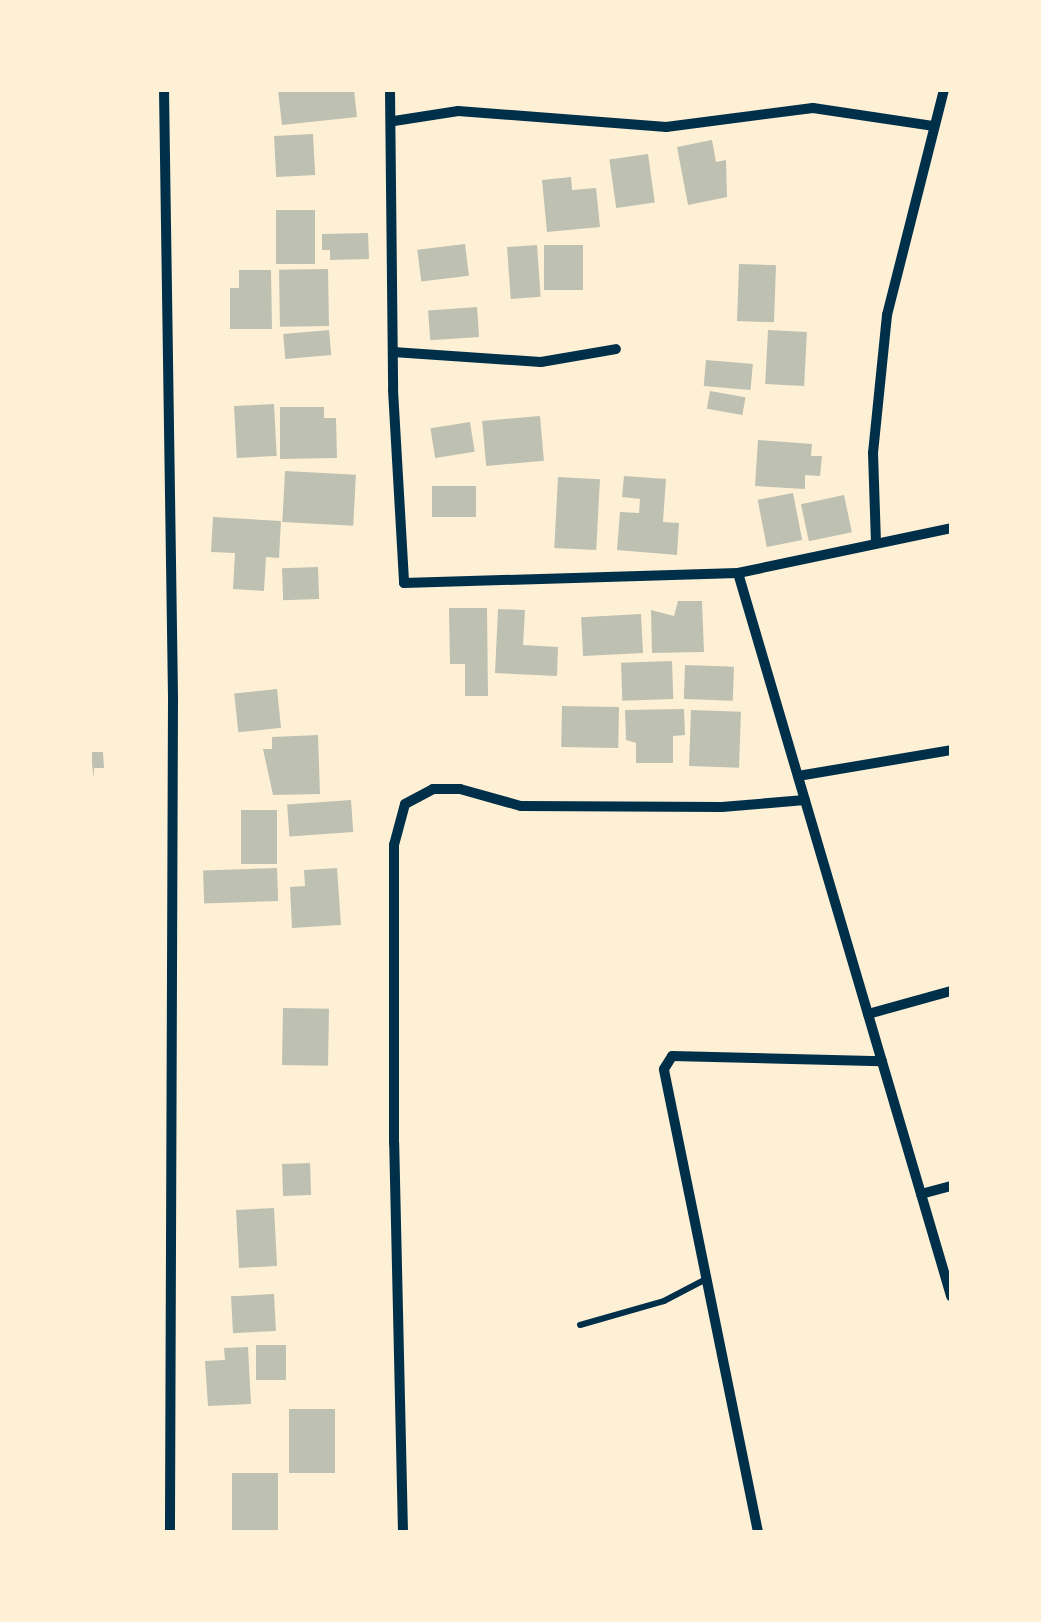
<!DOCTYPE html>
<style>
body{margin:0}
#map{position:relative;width:1041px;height:1622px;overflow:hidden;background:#fdf0d5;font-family:"Archivo Narrow",sans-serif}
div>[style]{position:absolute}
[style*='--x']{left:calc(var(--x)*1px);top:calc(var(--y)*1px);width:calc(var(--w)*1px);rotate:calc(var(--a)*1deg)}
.building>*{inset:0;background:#bec0b2;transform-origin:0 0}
.service>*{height:6px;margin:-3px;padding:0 3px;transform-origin:3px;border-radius:3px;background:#003049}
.minor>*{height:10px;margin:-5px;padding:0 5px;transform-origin:5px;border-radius:5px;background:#003049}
span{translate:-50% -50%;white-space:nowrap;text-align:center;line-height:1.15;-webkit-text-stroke:10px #fdf0d5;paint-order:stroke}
.frame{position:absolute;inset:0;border:92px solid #fdf0d5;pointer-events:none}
</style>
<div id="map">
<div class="building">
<i style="clip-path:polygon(278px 90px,354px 90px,357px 117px,282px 125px)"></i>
<i style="left:313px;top:134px;width:41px;height:39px;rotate:87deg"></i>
<i style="clip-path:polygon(712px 140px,716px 162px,726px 160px,727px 197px,688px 205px,677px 147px)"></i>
<i style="left:648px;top:154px;width:49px;height:39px;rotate:82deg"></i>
<i style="clip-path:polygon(571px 177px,572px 190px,596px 188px,600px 227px,547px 232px,542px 180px)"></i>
<i style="left:276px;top:210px;width:39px;height:54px"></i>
<i style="clip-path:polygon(368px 233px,369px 259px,330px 260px,330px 250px,322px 250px,322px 234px)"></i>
<i style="left:465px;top:244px;width:32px;height:48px;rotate:83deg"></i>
<i style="left:537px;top:245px;width:52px;height:30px;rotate:86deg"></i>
<i style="left:544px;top:245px;width:39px;height:45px"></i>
<i style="left:739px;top:264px;width:37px;height:57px;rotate:2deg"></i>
<i style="left:328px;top:269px;width:57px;height:49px;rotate:89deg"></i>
<i style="clip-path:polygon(239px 270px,271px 270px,272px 329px,230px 329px,230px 288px,239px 288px)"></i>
<i style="left:477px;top:307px;width:30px;height:49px;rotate:86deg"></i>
<i style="left:329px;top:330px;width:25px;height:46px;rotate:85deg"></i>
<i style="left:768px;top:330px;width:39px;height:54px;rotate:3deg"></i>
<i style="left:706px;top:360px;width:47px;height:26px;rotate:5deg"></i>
<i style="left:710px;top:391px;width:36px;height:18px;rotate:10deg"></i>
<i style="left:274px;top:404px;width:52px;height:40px;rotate:87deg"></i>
<i style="clip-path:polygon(280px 407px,324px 407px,324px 418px,336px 418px,337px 458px,280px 459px)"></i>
<i style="left:540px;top:416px;width:45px;height:58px;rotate:85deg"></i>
<i style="left:470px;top:422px;width:30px;height:40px;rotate:81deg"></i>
<i style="clip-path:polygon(758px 440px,812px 444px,811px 456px,822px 456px,820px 476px,805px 475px,805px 489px,755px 486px)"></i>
<i style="left:285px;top:471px;width:71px;height:51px;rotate:3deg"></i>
<i style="clip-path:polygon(624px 476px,666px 479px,663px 522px,679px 523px,677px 555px,617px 550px,620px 512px,639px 513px,640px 499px,622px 497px)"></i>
<i style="left:558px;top:477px;width:42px;height:71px;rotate:3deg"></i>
<i style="left:432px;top:486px;width:44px;height:31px"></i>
<i style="left:793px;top:493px;width:48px;height:36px;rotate:79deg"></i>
<i style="left:844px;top:495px;width:38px;height:44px;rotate:78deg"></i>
<i style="clip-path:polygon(213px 517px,281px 521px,279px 558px,266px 557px,264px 591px,233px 589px,235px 553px,211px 552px)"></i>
<i style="left:318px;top:567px;width:32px;height:36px;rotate:88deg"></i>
<i style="clip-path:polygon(678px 601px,702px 601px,704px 652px,652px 653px,651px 610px,674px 616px)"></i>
<i style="clip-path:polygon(449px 608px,487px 608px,488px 696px,465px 696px,465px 664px,450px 664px)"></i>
<i style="clip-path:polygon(498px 609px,525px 610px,523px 645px,558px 647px,557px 676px,495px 673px)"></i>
<i style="left:641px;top:614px;width:39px;height:60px;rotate:87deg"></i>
<i style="left:672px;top:661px;width:38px;height:51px;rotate:88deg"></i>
<i style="left:685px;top:665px;width:49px;height:34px;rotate:2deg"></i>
<i style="left:277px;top:689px;width:39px;height:43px;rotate:84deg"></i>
<i style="left:562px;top:706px;width:57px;height:41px;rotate:1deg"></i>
<i style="clip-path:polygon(684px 709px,685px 735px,673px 736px,673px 763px,636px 763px,636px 743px,626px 740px,625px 710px)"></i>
<i style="left:691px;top:710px;width:50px;height:56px;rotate:2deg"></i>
<i style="clip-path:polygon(318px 735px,320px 794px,273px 795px,263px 749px,272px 749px,272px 737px)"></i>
<i style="clip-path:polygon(90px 752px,103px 752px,104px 768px,94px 768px,94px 778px)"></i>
<i style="left:351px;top:800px;width:32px;height:64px;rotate:86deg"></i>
<i style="left:241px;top:810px;width:36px;height:54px"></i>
<i style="left:277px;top:868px;width:33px;height:74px;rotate:88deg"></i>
<i style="clip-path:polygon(337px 868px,341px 925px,292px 928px,290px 887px,305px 886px,304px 870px)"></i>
<i style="left:283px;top:1008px;width:46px;height:57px;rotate:1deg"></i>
<i style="left:310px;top:1163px;width:32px;height:28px;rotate:88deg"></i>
<i style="left:274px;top:1208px;width:58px;height:38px;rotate:87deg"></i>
<i style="left:274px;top:1294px;width:37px;height:43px;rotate:87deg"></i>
<i style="left:256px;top:1345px;width:30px;height:35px"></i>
<i style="clip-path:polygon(248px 1347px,251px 1404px,208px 1406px,205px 1361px,225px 1360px,224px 1348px)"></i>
<i style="left:289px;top:1409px;width:46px;height:64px"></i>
<i style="left:232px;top:1473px;width:46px;height:59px"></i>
</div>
<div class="service">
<i style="--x:580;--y:1325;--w:87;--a:-15.9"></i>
<i style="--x:664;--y:1301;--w:47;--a:-27.6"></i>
</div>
<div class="minor">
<i style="--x:164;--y:90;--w:609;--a:89.15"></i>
<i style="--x:173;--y:699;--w:833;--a:90.21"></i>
<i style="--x:390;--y:90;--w:300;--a:89.4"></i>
<i style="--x:393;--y:390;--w:193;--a:86.7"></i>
<i style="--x:404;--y:583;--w:334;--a:-1.7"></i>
<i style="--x:738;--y:573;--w:218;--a:-11.9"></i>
<i style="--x:394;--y:121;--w:65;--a:-8.9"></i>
<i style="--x:458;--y:111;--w:209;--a:4.4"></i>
<i style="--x:666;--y:127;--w:148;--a:-7.4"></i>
<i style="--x:813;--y:108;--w:121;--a:8.5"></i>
<i style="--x:393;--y:352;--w:148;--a:3.9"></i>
<i style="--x:541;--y:362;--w:76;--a:-9.8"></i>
<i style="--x:876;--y:543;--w:90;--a:-91.9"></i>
<i style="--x:873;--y:453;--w:139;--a:-84.2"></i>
<i style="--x:887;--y:315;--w:232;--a:-75.8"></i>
<i style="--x:738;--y:573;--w:754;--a:73.58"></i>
<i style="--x:798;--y:776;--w:155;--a:-9.6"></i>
<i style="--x:868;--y:1014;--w:86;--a:-15.5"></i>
<i style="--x:921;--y:1194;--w:31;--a:-15"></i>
<i style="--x:403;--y:1532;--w:389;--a:-91.3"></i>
<i style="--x:394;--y:1143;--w:298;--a:-90"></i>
<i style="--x:394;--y:845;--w:42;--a:-75"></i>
<i style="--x:405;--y:804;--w:32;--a:-28"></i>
<i style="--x:433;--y:789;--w:27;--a:0"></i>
<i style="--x:460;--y:789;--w:63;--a:15.6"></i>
<i style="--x:521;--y:806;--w:201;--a:0.3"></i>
<i style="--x:722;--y:807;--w:83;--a:-4.8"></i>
<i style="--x:758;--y:1532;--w:472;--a:-101.5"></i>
<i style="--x:664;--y:1069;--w:15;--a:-58"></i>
<i style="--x:672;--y:1056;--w:210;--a:1.4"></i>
</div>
<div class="frame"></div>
</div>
